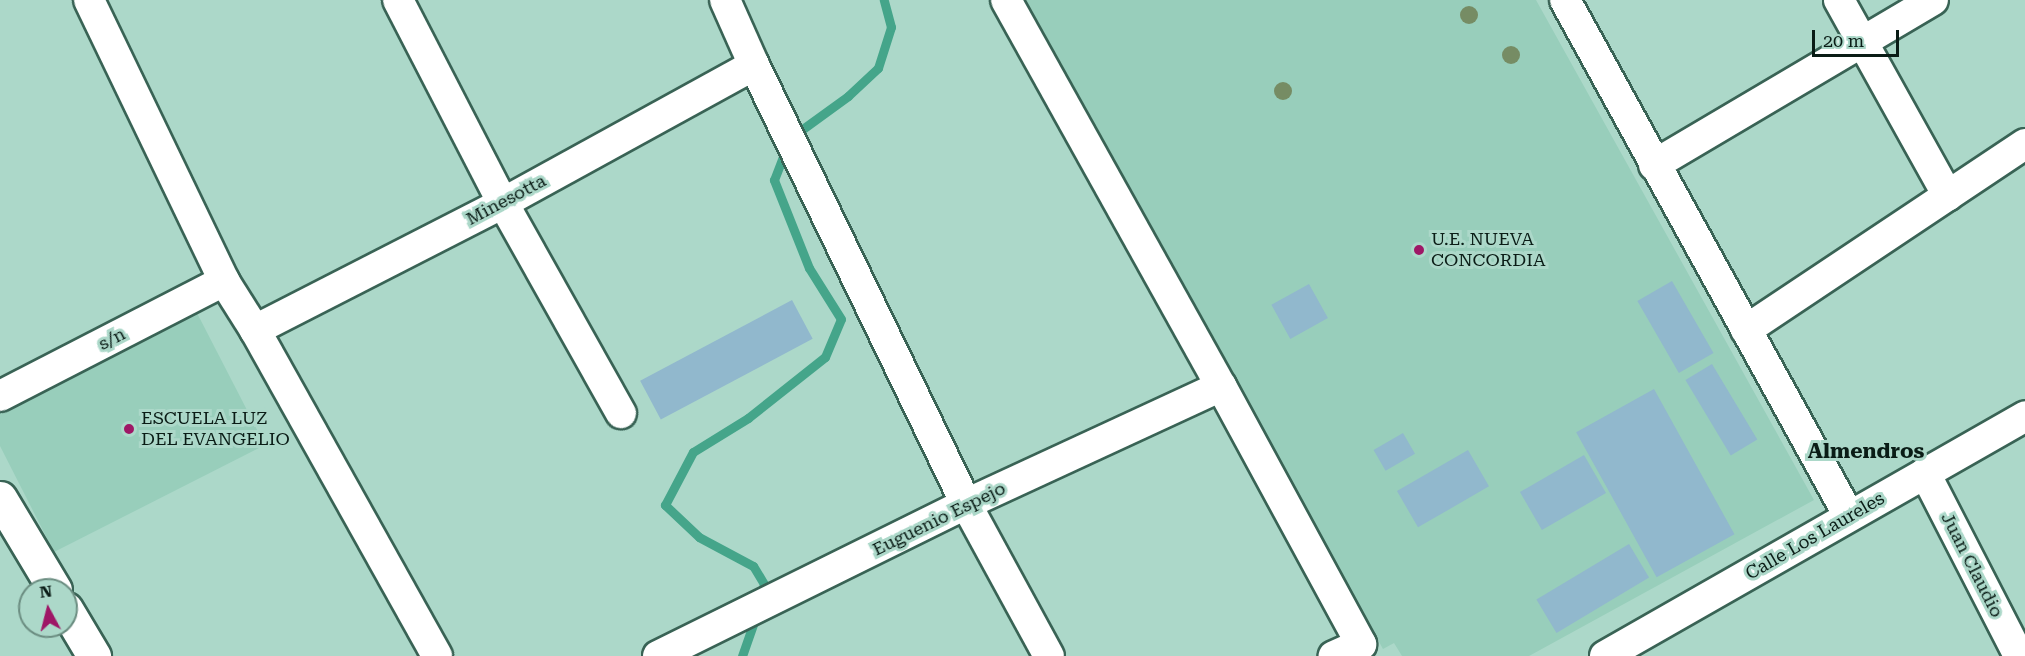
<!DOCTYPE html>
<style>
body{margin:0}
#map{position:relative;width:2025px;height:656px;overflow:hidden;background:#acd8c9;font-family:"Roboto Serif",serif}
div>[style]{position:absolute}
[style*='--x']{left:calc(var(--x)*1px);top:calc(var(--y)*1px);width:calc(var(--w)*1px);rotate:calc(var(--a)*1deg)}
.built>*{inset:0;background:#98cebb}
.stream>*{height:9px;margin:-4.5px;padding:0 4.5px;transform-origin:4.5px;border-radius:4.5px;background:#45a58a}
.building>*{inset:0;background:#91b8cd;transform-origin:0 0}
.roads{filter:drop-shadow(2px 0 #396355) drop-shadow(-2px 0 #396355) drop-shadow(0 2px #396355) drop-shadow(0 -2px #396355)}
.street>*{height:30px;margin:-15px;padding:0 15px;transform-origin:15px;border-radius:15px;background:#fff}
.secondary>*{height:33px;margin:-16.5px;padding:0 16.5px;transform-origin:16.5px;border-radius:16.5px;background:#fff}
.trees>*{width:18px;height:18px;margin:-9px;border-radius:50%;background:#768c64}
.dots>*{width:16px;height:16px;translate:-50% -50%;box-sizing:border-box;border:3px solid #acd8c9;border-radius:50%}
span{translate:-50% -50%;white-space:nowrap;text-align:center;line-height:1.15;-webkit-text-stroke:6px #acd8c9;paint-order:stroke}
.street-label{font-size:18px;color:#0a1c16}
.poi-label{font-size:18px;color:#0a1c16}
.left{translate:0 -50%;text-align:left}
.quarter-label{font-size:21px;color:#0a1c16;font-weight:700}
.north{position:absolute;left:18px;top:578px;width:60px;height:60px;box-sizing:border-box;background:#acd8c9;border:2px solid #6b8d81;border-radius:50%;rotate:353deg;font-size:16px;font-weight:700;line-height:24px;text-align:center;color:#0a1c16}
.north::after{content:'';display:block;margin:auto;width:21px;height:27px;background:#9e1766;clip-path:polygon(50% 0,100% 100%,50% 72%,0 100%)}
.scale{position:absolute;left:1812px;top:30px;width:87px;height:27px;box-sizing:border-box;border:3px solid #0a1c16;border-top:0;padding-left:8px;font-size:18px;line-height:21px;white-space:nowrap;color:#0a1c16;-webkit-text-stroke:4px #acd8c9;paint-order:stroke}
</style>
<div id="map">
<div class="built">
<i style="clip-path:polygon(1023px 0,1536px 0,1814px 500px,1529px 656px,1402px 656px,1394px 643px,1383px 649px)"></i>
<i style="clip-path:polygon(197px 313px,265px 445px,54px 552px,0 446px,0 413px)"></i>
</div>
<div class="stream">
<i style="--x:793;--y:136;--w:68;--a:-36"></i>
<i style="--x:848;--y:96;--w:41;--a:-43"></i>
<i style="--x:878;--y:68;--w:43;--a:-72.4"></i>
<i style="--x:891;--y:27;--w:28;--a:-105"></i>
<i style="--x:760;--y:600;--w:16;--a:-76"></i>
<i style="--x:764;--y:584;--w:21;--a:-121"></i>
<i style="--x:753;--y:566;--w:61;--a:-151.8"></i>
<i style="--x:699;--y:537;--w:47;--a:-136.7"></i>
<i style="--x:665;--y:505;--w:60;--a:-62.2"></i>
<i style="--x:693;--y:452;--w:65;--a:-31.7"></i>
<i style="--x:748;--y:418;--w:98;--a:-38.4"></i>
<i style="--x:825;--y:357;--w:41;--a:-67.2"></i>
<i style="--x:841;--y:319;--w:60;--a:-122.1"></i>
<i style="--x:809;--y:268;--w:95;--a:-111.7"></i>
<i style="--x:774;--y:180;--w:34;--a:-69"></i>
<i style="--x:742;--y:656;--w:42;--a:-70.7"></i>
</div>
<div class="building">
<i style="left:1672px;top:281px;width:83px;height:40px;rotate:60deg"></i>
<i style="left:1309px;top:284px;width:39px;height:43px;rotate:61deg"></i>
<i style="left:792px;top:300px;width:44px;height:172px;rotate:62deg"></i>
<i style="left:1712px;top:364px;width:88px;height:31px;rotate:59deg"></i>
<i style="left:1654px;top:389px;width:166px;height:89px;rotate:61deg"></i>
<i style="left:1403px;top:433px;width:24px;height:34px;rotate:60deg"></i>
<i style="left:1468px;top:450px;width:42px;height:82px;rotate:60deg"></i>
<i style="left:1584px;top:455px;width:44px;height:74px;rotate:60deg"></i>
<i style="left:1629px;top:544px;width:39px;height:108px;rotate:59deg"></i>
</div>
<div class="roads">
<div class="street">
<i style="--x:89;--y:0;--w:312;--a:64.3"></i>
<i style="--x:224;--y:281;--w:58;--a:57.7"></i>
<i style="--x:255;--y:330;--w:373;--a:60.8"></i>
<i style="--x:398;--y:0;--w:229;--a:62.7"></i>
<i style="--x:503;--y:203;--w:241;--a:60.7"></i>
<i style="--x:725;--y:0;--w:71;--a:66"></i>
<i style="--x:754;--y:65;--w:488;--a:64.2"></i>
<i style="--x:966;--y:504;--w:173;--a:61.4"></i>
<i style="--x:1006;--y:0;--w:442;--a:60.9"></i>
<i style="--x:1221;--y:386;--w:294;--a:61.5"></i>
<i style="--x:1361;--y:644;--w:30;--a:156"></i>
<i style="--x:1565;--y:0;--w:589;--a:61.17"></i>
<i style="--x:1839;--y:0;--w:224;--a:60.9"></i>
<i style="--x:1654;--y:165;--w:324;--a:-30.6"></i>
<i style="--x:255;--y:330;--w:279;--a:-27.1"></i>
<i style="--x:503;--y:203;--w:286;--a:-28.8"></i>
<i style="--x:1746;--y:330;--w:335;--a:-33.7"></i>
<i style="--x:0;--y:396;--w:252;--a:-27.2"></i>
<i style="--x:1925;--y:473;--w:206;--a:62.8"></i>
<i style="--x:658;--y:656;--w:343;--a:-26.3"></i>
<i style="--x:966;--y:504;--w:281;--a:-24.8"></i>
<i style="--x:1605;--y:656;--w:484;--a:-29.7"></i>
</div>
<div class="secondary">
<i style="--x:0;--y:498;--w:107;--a:59.1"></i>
<i style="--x:66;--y:609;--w:55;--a:59.2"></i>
</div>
</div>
<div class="trees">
<i style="left:1469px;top:15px"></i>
<i style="left:1511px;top:55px"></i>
<i style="left:1283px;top:91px"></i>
</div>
<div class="dots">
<i style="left:1419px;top:250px;background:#9e1766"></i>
<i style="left:129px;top:429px;background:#9e1766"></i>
</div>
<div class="street-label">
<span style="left:506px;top:200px;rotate:-28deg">Minesotta</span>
<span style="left:112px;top:339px;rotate:-27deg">s/n</span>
<span style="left:939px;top:519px;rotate:-26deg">Euguenio Espejo</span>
<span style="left:1815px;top:536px;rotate:-30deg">Calle Los Laureles</span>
<span style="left:1972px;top:565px;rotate:63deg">Juan Claudio</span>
</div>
<div class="poi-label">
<span class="left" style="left:1431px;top:250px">U.E. NUEVA<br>CONCORDIA</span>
<span class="left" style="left:141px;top:429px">ESCUELA LUZ<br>DEL EVANGELIO</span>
</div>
<div class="quarter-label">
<span style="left:1866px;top:451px">Almendros</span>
</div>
<div class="north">N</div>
<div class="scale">20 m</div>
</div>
